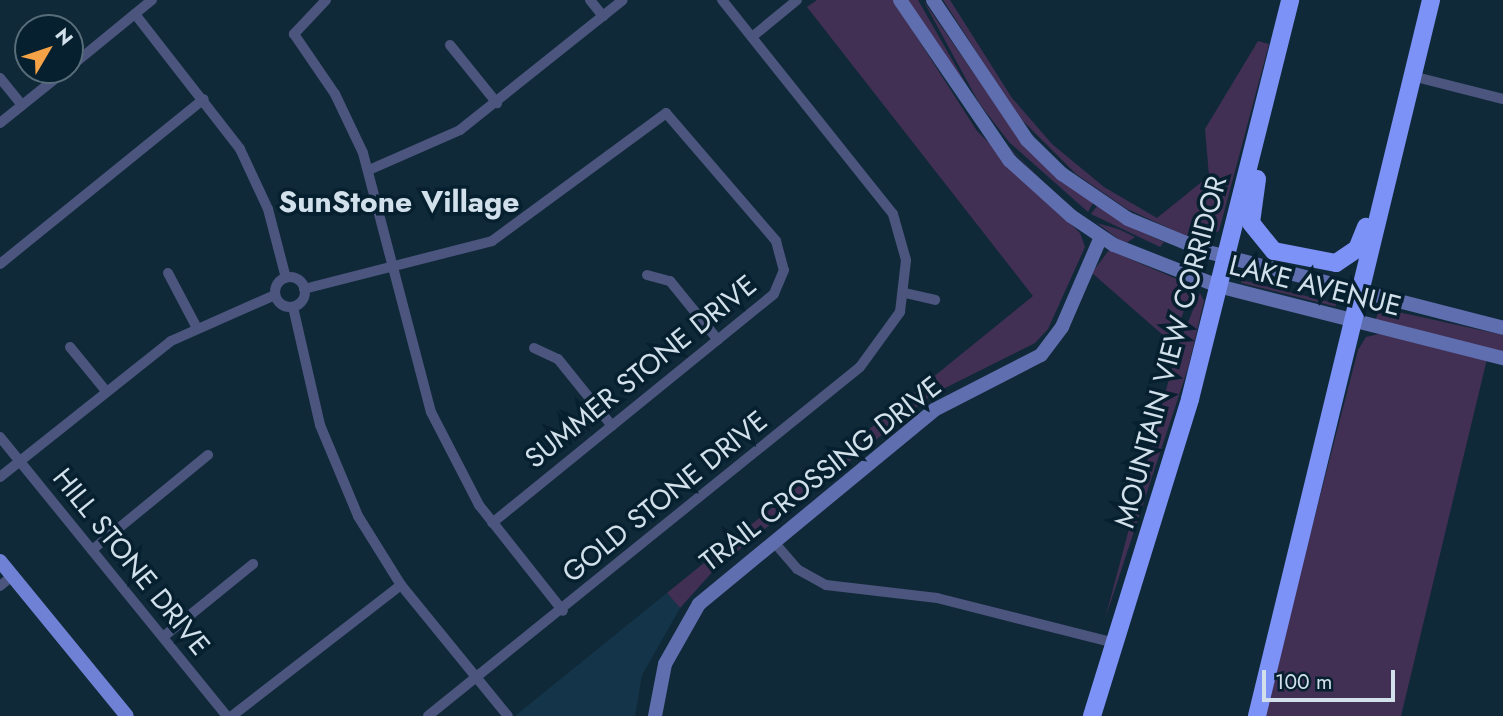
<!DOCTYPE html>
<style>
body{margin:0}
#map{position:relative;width:1503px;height:716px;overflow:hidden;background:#102939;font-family:Jost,sans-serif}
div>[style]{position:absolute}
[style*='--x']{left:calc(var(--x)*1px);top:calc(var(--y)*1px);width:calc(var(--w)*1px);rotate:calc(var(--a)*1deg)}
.built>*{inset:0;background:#143549}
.green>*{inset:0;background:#422f54;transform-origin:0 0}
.street>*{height:10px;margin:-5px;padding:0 5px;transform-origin:5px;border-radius:5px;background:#4b557d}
.street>.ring{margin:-5px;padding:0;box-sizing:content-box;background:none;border:10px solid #4b557d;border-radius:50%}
.secondary>*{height:14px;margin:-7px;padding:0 7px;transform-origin:7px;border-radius:7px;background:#5f6eae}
.primary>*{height:14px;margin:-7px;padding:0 7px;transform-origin:7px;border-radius:7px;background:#6e81d4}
.highway>*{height:18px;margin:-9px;padding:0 9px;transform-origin:9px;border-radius:9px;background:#7c92f6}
span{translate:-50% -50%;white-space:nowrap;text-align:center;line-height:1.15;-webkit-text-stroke:7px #06202f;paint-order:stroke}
.street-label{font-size:28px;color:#d1e0ea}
.neighbourhood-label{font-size:30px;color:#d1e0ea;font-weight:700}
.north{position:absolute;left:14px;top:14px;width:70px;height:70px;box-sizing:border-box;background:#06202f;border:2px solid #576d7a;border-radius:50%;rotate:51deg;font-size:19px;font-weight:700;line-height:28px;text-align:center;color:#d1e0ea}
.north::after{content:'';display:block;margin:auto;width:24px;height:32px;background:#f5a346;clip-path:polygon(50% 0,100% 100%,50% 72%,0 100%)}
.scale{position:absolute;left:1262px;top:670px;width:133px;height:32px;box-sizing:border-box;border:4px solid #d1e0ea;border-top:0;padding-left:9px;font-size:21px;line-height:24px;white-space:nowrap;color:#d1e0ea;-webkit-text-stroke:5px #06202f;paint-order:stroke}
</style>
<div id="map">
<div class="built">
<i style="clip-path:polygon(667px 593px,680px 608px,642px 675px,635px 716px,515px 716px)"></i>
</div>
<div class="green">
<i style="clip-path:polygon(817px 0,893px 0,977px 131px,1080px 233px,1085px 247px,1048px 329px,1035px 343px,933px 394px,715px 569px,680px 608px,667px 593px,1033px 296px,807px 7px)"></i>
<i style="clip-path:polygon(906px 0,918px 0,993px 131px,1072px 211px,984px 123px)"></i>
<i style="clip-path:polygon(923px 0,1013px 130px,1093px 203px,1088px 212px,1009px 142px,979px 103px)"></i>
<i style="clip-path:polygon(943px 0,950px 0,1012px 98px,1052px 144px,1104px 187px,1157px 218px,1209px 176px,1205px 129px,1258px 41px,1269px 44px,1219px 231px,1195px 240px,1127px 209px,1076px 174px,1018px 116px)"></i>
<i style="clip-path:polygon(1097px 206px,1137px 230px,1164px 242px,1160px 247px,1091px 214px)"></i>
<i style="clip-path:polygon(1097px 223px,1118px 229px,1135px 237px,1125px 244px)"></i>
<i style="clip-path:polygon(1109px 250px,1193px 286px,1172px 343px,1092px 273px)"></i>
<i style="left:1242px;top:280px;width:97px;height:3px;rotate:14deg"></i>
<i style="clip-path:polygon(1200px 293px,1204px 301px,1188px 368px,1105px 619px,1177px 349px)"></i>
<i style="clip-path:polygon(1380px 308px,1503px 335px,1503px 355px,1375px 321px)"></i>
<i style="clip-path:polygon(1379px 334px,1487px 359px,1401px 716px,1263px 716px,1358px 350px,1366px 337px)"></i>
</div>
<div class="street">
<i style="--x:326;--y:0;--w:47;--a:133.3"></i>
<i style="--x:294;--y:34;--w:73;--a:55.7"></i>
<i style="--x:335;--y:94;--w:65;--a:64.6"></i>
<i style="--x:363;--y:153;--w:268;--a:75.3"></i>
<i style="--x:431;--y:412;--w:105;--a:62.7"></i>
<i style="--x:479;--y:505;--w:135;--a:51.6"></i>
<i style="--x:590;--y:0;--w:21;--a:51"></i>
<i style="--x:135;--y:14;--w:171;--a:52.1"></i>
<i style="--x:240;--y:149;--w:66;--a:65"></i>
<i style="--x:268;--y:209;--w:71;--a:75.4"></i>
<i style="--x:752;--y:37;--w:58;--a:-39.4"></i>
<i style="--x:450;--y:45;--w:75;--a:51"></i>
<i style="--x:70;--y:67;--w:106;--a:-39.3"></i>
<i style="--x:1412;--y:76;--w:94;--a:14.2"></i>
<i style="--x:0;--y:78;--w:35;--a:51"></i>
<i style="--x:0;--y:123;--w:85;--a:-38.8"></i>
<i style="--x:369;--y:170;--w:99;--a:-23.7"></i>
<i style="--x:460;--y:130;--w:208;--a:-38.6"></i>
<i style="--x:0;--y:264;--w:262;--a:-39"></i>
<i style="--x:168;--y:273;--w:60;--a:62.2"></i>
<i style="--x:647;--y:275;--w:24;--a:15"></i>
<i style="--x:670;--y:281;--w:76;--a:50.9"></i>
<i class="ring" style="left:275px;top:277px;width:20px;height:20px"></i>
<i style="--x:304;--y:289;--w:194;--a:-14.3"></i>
<i style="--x:492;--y:241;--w:216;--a:-36.3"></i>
<i style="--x:666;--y:113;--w:169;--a:49.3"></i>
<i style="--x:776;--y:241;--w:30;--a:75"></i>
<i style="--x:784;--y:270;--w:26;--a:113"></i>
<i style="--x:774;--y:294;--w:363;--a:140.9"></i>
<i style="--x:905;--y:293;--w:31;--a:13"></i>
<i style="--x:293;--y:307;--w:121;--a:77.1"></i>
<i style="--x:320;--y:425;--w:99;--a:67.3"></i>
<i style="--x:358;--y:516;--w:81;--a:58.1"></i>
<i style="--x:401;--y:585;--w:169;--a:50.8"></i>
<i style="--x:70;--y:347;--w:57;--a:50.7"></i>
<i style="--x:534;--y:348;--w:26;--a:25"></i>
<i style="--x:558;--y:359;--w:86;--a:51.1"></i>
<i style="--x:0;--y:437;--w:360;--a:50.9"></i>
<i style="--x:0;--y:477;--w:218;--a:-38.5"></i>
<i style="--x:171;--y:341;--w:114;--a:-23.9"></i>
<i style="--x:773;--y:541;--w:37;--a:49"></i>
<i style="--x:797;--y:569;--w:33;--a:29"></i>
<i style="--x:826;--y:585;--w:112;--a:6.7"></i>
<i style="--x:937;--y:598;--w:184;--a:14.2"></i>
<i style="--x:92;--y:550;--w:150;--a:-39.3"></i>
<i style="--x:0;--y:586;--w:16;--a:-40"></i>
<i style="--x:163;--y:637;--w:116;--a:-39"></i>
<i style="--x:232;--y:716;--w:214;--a:-37.8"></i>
<i style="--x:428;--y:716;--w:555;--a:-38.93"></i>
<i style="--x:860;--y:367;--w:68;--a:-54"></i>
<i style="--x:900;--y:312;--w:52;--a:-83.4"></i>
<i style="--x:906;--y:260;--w:48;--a:-105.8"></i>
<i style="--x:893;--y:214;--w:274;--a:-128.6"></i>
</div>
<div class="secondary">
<i style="--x:900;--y:0;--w:194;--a:55.7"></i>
<i style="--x:1009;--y:160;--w:84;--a:42.1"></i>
<i style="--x:1071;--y:216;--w:52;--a:34"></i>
<i style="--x:1114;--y:245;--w:112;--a:21.5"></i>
<i style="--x:1218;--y:286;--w:294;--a:14.2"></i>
<i style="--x:933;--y:0;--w:169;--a:56.1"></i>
<i style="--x:1027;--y:140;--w:49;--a:44.2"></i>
<i style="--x:1062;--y:174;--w:80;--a:34.3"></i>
<i style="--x:1128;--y:219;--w:87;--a:22.4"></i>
<i style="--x:1208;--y:252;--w:305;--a:14.4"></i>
<i style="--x:655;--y:716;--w:53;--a:-79.1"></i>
<i style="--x:665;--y:664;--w:69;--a:-60.5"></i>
<i style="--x:699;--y:604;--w:305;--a:-39.5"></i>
<i style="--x:934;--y:410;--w:120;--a:-27.2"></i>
<i style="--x:1041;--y:355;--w:35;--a:-53"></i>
<i style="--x:1062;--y:327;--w:98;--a:-66.6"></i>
</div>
<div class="primary">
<i style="--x:0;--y:561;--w:200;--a:50.7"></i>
</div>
<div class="highway">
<i style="--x:1257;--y:179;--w:44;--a:97.8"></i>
<i style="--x:1251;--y:223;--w:36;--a:51"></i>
<i style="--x:1274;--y:251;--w:63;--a:11"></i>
<i style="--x:1336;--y:263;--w:25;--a:-34"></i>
<i style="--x:1357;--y:249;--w:24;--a:-68"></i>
<i style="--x:1092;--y:716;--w:332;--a:-72.8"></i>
<i style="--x:1190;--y:399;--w:411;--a:-75.9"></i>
<i style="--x:1257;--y:716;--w:737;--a:-76.34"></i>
</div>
<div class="street-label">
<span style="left:1315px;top:286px;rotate:14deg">LAKE AVENUE</span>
<span style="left:1171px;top:352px;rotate:-75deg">MOUNTAIN VIEW CORRIDOR</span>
<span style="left:641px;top:372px;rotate:-39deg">SUMMER STONE DRIVE</span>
<span style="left:821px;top:474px;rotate:-38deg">TRAIL CROSSING DRIVE</span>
<span style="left:665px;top:497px;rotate:-39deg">GOLD STONE DRIVE</span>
<span style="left:131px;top:562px;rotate:51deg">HILL STONE DRIVE</span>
</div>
<div class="neighbourhood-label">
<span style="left:399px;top:202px">SunStone Village</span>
</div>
<div class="north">N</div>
<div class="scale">100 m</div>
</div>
